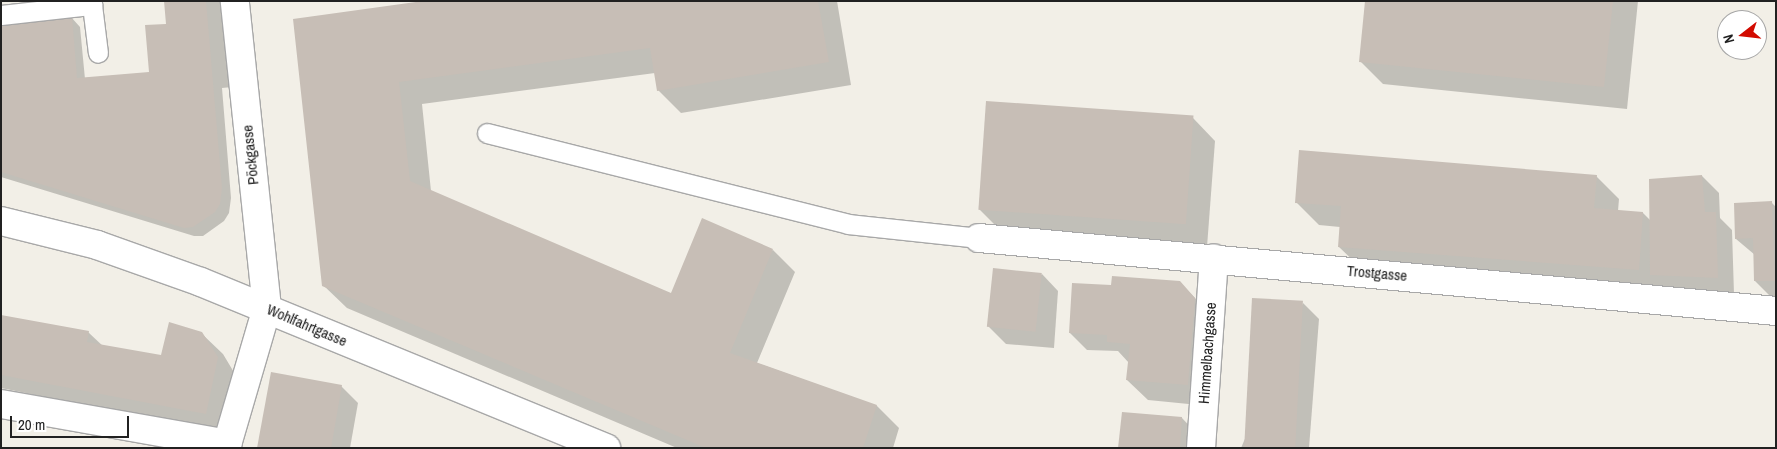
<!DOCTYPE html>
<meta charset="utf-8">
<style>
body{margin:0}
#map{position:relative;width:1777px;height:449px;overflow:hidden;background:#f2efe7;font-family:"Archivo Narrow",sans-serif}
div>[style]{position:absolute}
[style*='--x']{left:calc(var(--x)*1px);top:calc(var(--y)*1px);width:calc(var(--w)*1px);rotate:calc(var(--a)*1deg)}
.shadow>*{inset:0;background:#0003}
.building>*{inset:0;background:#c7beb6;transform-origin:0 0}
.roads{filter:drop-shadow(1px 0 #a8a8a8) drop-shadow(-1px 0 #a8a8a8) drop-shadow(0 1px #a8a8a8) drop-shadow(0 -1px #a8a8a8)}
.lane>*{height:19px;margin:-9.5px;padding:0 9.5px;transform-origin:9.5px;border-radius:9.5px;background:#fff}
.street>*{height:28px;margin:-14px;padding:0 14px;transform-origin:14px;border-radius:14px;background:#fff}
span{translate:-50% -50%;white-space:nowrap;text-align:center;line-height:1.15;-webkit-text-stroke:5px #fff;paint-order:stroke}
.street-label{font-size:15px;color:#212121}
.frame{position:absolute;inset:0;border:2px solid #212121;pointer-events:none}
.north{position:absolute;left:1717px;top:10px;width:50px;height:50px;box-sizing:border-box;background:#fff;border:1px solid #a6a6a6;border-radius:50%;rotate:254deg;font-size:14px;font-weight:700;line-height:20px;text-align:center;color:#212121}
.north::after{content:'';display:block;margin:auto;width:18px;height:22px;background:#d20b00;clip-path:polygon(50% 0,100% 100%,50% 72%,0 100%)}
.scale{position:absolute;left:10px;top:416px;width:119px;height:22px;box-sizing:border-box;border:2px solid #212121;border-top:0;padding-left:6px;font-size:15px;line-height:18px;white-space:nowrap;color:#212121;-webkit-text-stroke:4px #fff;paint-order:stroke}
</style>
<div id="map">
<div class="shadow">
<i style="clip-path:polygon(165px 1px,225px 1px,232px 87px,222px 88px,231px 198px,229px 213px,224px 221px,203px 236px,194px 236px,1px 177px,1px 26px,71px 17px,80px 27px,85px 79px,150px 73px,167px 25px)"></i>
<i style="clip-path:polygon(432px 1px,837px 1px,851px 85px,681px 113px,658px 90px,655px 73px,422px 104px,431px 191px,672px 295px,773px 250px,795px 272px,757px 363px,877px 406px,899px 428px,893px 448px,677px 448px,347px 308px,323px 285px,295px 20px)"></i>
<i style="clip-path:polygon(1366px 1px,1638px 1px,1627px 109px,1383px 84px,1360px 61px)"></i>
<i style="clip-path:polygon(1193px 118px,1215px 141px,1207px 247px,1002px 232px,979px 209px)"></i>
<i style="clip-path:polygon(1596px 176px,1619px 199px,1618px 211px,1643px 213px,1651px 221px,1702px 176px,1719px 193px,1720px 218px,1732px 230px,1734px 294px,1668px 291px,1662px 285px,1662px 292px,1362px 269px,1339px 247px,1340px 227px,1319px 225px,1296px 202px)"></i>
<i style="clip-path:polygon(1771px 202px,1776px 207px,1776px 297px,1772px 298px,1755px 281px,1755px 255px,1736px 239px)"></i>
<i style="clip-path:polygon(1042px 274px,1058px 291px,1054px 348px,1006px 344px,989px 327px)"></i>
<i style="clip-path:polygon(1180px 283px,1201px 304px,1209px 406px,1148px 400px,1127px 380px,1129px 363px,1118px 351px,1087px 350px,1070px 333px,1110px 286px)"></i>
<i style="clip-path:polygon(1303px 303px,1319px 319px,1309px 448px,1241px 448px)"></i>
<i style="clip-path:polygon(1px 316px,88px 332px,105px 348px,162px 357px,201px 333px,223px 354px,238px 379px,227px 434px,1px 388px)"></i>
<i style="clip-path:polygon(341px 386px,358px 403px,350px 448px,258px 448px)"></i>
<i style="clip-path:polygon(1182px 418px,1198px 435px,1197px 448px,1120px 448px)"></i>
</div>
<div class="building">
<i style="clip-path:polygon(164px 1px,206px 1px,222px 188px,220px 204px,215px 212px,193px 227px,184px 228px,1px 172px,1px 24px,72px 16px,77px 78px,149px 72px,145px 25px,166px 24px)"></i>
<i style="clip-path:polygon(423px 1px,818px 1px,829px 62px,657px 91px,650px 48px,399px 82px,410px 181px,671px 293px,702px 218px,773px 249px,730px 353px,877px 405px,863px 448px,706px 448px,322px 286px,293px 19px)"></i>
<i style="clip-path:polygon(1365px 1px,1613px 1px,1604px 87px,1359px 62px)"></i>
<i style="left:986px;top:101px;width:208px;height:109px;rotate:4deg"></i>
<i style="clip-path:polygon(1299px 150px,1597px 175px,1594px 208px,1643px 212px,1639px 270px,1338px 247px,1341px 206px,1295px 203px)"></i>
<i style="clip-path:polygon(1702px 175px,1705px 212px,1716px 212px,1718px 278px,1650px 275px,1649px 179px)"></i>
<i style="clip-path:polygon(1772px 201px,1775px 281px,1754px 281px,1753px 238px,1735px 239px,1734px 203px)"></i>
<i style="left:993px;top:268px;width:49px;height:59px;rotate:6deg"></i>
<i style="clip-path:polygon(1112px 276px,1180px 281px,1195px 298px,1188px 385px,1126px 380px,1130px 344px,1107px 342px,1107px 335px,1069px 333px,1072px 283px,1111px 285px)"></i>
<i style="left:1252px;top:298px;width:51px;height:150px;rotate:3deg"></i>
<i style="clip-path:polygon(1px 315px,89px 331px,87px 342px,161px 355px,169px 322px,202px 332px,218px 357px,206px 414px,1px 375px)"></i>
<i style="clip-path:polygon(271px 372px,342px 385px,331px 448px,257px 448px)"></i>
<i style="clip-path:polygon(1122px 412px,1182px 417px,1180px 448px,1118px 448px)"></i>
</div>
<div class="roads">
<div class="lane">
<i style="--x:1;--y:15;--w:92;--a:-6.3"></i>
<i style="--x:92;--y:5;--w:48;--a:82.9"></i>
<i style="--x:487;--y:133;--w:372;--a:14.1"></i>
<i style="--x:848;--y:224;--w:132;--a:6.1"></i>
</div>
<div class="street">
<i style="--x:1;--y:221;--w:99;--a:14"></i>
<i style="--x:97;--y:245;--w:110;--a:19.6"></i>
<i style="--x:201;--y:282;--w:438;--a:22.3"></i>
<i style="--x:979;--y:238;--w:800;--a:5.23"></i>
<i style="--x:1;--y:404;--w:230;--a:10"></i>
<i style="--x:226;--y:448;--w:146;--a:-73.7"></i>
<i style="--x:267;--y:308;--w:309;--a:-96"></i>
<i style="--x:1201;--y:448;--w:190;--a:-86.1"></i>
</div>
</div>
<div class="street-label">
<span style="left:250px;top:155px;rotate:-96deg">Pöckgasse</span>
<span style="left:1377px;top:273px;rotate:5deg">Trostgasse</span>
<span style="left:307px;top:325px;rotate:23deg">Wohlfahrtgasse</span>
<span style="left:1207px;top:353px;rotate:-86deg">Himmelbachgasse</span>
</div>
<div class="frame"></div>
<div class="north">N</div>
<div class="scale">20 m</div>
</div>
